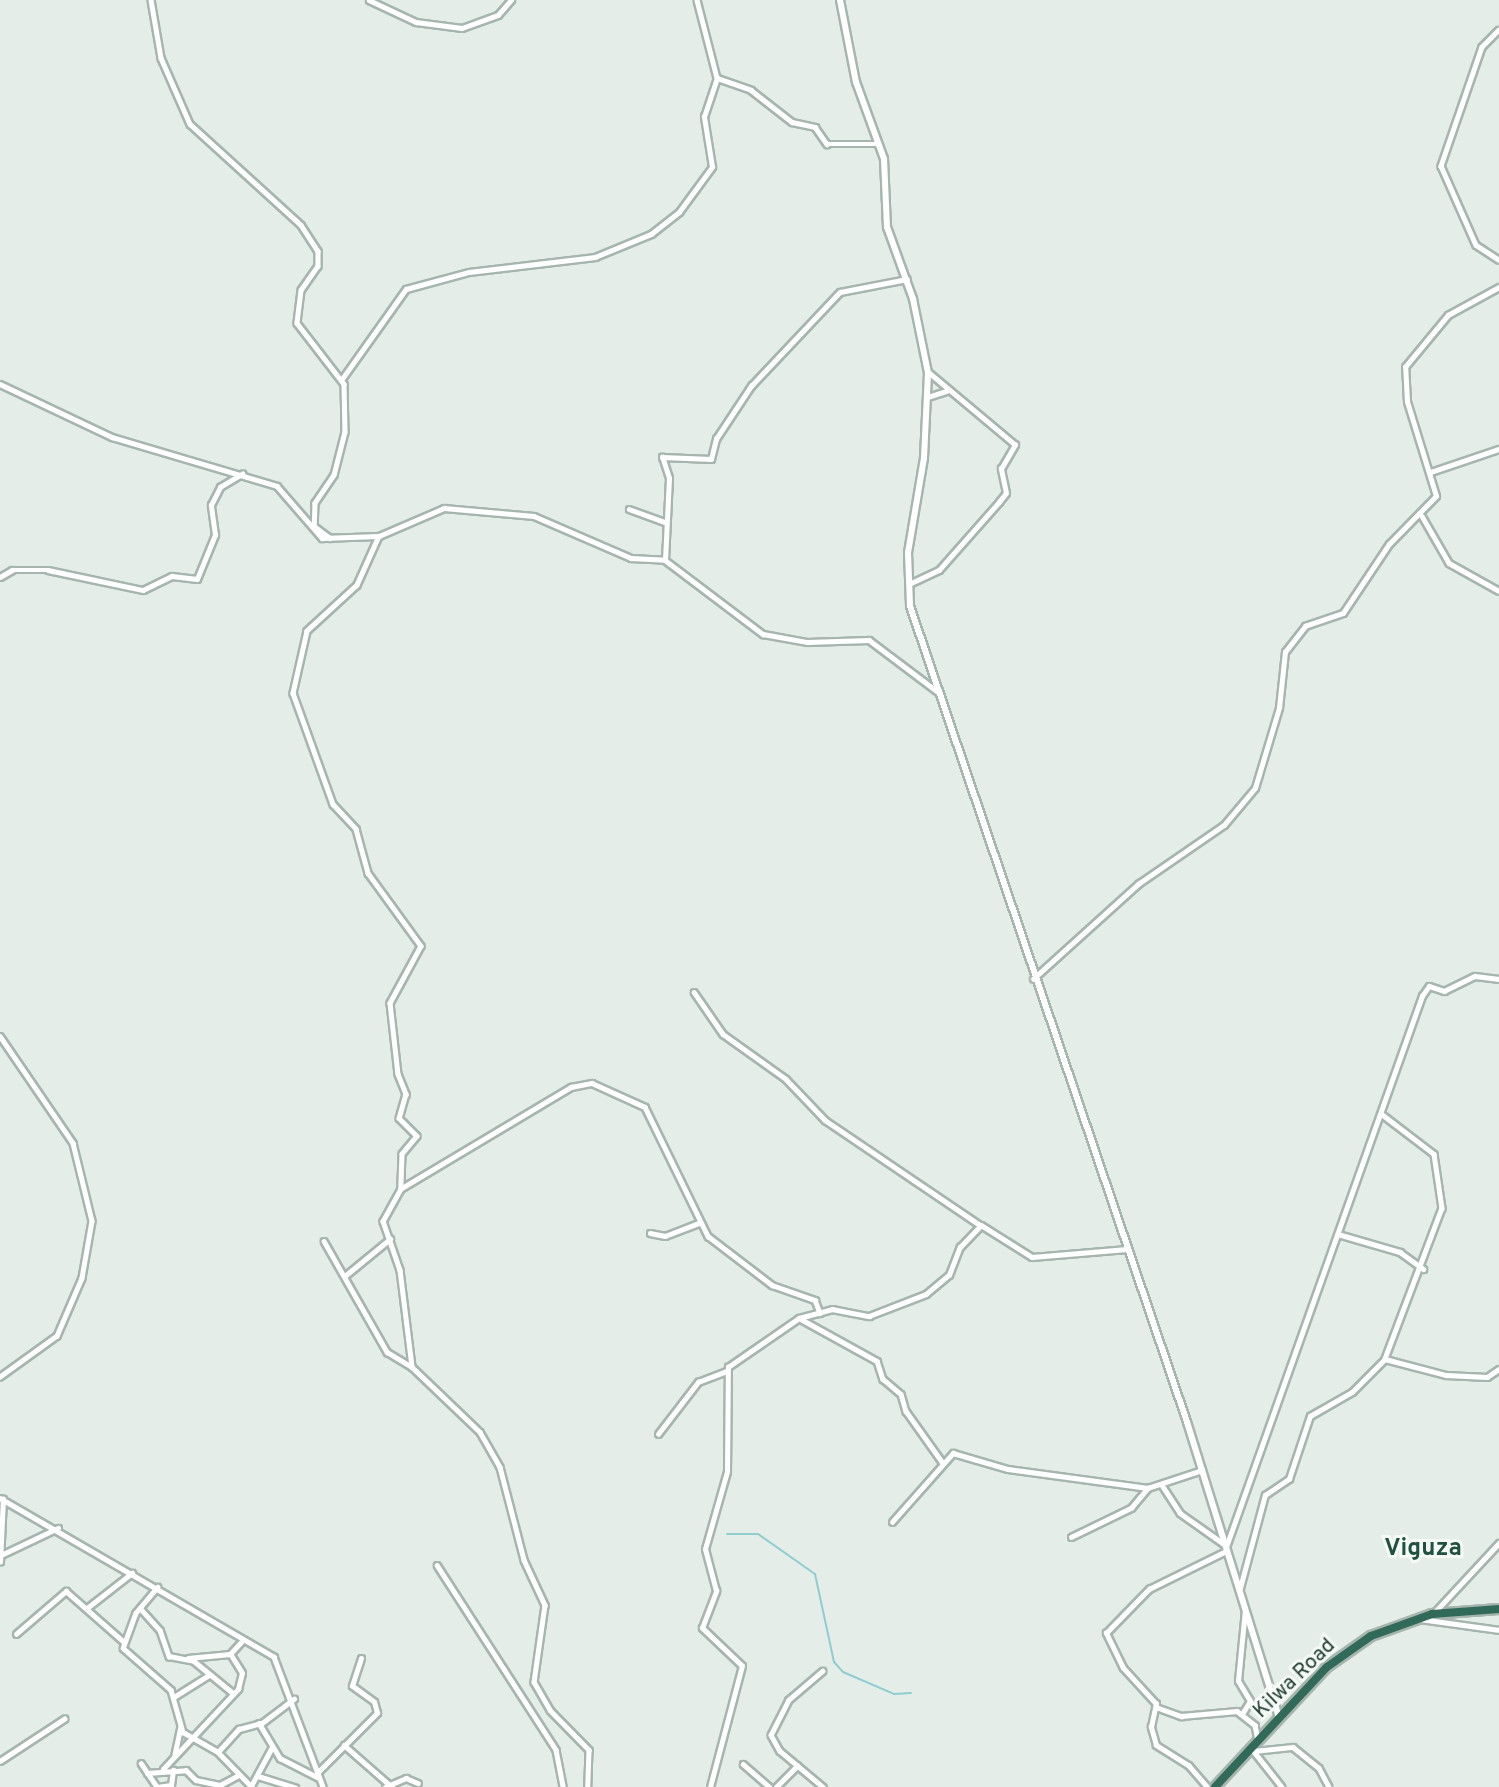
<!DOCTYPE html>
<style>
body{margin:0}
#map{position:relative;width:1499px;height:1787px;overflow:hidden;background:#e5ede9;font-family:Overpass,sans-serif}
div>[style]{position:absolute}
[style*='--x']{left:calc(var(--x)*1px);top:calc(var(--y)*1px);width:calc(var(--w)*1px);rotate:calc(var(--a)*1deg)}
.stream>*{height:2px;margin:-1px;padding:0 1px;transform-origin:1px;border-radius:1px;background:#8fcdd0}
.roads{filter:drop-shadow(2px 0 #a7b5af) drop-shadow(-2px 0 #a7b5af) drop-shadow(0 2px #a7b5af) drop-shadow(0 -2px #a7b5af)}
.street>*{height:4.5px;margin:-2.25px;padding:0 2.25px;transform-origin:2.25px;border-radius:2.25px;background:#fff}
.secondary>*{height:6px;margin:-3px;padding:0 3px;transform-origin:3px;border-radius:3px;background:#fff}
.highway>*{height:8px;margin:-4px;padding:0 4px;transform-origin:4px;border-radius:4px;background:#316a59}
span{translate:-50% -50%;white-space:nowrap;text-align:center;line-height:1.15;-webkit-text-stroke:6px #f5faf7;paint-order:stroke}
.street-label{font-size:21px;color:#243f35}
.quarter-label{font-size:24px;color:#215140;font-weight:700}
</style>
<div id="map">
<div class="stream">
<i style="--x:727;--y:1534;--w:31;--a:0"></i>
<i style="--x:758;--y:1534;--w:70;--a:35.1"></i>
<i style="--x:815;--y:1574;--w:90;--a:77.8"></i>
<i style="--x:834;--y:1662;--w:13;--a:48"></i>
<i style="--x:843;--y:1672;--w:56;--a:23.3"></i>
<i style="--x:894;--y:1694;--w:17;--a:-3"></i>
</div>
<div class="roads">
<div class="street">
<i style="--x:151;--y:0;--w:59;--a:80.2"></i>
<i style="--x:161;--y:58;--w:72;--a:66.3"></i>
<i style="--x:190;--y:124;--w:150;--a:42.3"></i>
<i style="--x:301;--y:225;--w:31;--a:57"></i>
<i style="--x:318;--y:251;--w:15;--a:90"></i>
<i style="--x:318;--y:266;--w:29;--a:125"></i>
<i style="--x:301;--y:290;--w:33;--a:97"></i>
<i style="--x:297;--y:323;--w:77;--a:52.4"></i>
<i style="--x:344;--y:384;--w:48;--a:88.8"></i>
<i style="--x:345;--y:432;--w:44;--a:104.3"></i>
<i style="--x:334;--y:475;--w:34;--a:124"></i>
<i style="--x:315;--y:503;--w:23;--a:92"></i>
<i style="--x:314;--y:526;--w:20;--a:37"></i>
<i style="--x:369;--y:0;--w:52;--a:25.1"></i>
<i style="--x:416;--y:22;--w:46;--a:7.4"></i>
<i style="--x:462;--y:28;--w:38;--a:-20"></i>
<i style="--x:498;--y:15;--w:20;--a:-49"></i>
<i style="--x:697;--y:0;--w:81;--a:75.6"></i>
<i style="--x:717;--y:78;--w:36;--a:19"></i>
<i style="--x:751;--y:90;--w:52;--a:38"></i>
<i style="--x:792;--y:122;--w:24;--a:12"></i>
<i style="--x:815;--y:127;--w:21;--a:55"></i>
<i style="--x:827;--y:144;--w:52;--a:0"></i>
<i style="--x:1499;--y:30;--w:24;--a:135"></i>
<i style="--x:1482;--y:47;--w:126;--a:109"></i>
<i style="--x:1441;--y:166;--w:86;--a:66.1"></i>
<i style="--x:1476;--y:245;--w:27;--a:33"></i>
<i style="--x:342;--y:379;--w:110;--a:-54.6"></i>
<i style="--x:406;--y:289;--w:65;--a:-15.1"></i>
<i style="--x:469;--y:272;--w:127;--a:-6.8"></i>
<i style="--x:595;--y:257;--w:61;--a:-22.3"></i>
<i style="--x:651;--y:234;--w:36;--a:-38"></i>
<i style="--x:679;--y:212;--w:56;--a:-53.7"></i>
<i style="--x:712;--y:167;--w:51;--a:-99.1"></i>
<i style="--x:704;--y:117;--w:41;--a:-71.6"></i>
<i style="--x:0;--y:384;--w:124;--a:25.3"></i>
<i style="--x:112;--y:437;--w:172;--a:16.5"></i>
<i style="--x:277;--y:486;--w:69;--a:49.1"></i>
<i style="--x:322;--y:538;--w:57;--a:-2"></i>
<i style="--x:379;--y:536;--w:71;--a:-23.3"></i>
<i style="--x:444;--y:508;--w:90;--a:5.1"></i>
<i style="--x:534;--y:516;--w:106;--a:23.4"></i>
<i style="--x:631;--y:558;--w:34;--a:3"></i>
<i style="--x:665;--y:560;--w:123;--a:37.1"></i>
<i style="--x:763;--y:634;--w:45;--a:10.3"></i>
<i style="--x:807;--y:642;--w:62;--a:-1.8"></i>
<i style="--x:869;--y:640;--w:85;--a:36.9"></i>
<i style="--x:928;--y:397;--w:20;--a:-18"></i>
<i style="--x:1431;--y:472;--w:72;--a:-18.7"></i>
<i style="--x:629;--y:509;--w:38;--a:20"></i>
<i style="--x:1422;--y:516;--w:54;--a:60.1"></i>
<i style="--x:1449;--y:563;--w:57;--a:29.2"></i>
<i style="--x:379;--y:536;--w:54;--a:114.2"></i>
<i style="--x:357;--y:585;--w:68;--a:137.4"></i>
<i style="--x:307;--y:631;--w:64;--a:102.7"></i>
<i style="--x:293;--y:693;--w:118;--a:70.2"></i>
<i style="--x:333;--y:804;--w:34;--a:47"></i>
<i style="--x:356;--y:829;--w:46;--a:74.7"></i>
<i style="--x:368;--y:873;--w:90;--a:54"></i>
<i style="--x:421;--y:946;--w:65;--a:118.5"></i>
<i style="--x:390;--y:1003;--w:71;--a:83.6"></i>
<i style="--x:398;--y:1074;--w:22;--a:68"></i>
<i style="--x:406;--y:1094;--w:25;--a:106"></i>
<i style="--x:399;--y:1118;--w:25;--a:45"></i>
<i style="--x:417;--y:1136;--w:23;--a:130"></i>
<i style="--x:402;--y:1154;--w:35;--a:92"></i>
<i style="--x:401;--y:1189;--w:37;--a:119"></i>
<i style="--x:383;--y:1221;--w:52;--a:70.9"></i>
<i style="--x:400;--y:1270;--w:98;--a:82.9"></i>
<i style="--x:412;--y:1367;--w:94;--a:43.7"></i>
<i style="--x:480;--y:1432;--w:40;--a:60.3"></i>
<i style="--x:500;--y:1467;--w:96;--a:75.5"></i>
<i style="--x:524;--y:1560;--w:50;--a:65"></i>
<i style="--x:545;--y:1605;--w:78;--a:98.1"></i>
<i style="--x:534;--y:1682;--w:32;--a:60"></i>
<i style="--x:550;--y:1710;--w:56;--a:45.7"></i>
<i style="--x:589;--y:1750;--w:37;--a:92"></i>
<i style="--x:665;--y:560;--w:82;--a:-87.2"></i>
<i style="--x:669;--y:478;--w:22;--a:-108"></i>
<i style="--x:662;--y:457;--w:49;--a:2.3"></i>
<i style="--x:711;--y:459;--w:21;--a:-76"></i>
<i style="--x:716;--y:439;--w:64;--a:-56.6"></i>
<i style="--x:751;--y:386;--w:129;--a:-46.6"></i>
<i style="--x:840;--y:292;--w:68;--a:-11"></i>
<i style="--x:0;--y:577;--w:14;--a:-30"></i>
<i style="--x:12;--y:570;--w:36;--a:0"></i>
<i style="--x:48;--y:570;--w:97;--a:11.9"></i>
<i style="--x:143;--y:590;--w:32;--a:-26"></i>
<i style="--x:172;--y:576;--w:25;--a:7"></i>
<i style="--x:197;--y:579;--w:48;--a:-67.8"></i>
<i style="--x:215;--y:535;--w:30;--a:-98"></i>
<i style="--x:211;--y:505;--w:20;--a:-63"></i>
<i style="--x:220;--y:487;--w:26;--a:-31"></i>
<i style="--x:909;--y:584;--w:33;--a:-25"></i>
<i style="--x:939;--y:570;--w:91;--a:-48.6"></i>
<i style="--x:999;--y:502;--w:11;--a:-52"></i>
<i style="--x:1006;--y:493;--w:25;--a:-102"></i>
<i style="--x:1001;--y:469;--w:28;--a:-60"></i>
<i style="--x:1015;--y:445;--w:112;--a:-140.1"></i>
<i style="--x:1033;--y:979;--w:142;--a:-42.1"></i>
<i style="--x:1138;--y:884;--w:104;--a:-34.5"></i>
<i style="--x:1224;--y:825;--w:48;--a:-50"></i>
<i style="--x:1255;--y:788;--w:84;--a:-73.3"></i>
<i style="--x:1279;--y:708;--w:56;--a:-83.9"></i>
<i style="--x:1285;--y:652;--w:33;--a:-52"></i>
<i style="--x:1305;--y:626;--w:40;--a:-18.9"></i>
<i style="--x:1343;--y:613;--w:83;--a:-56.3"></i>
<i style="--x:1389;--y:544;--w:67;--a:-45.6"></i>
<i style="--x:1436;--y:496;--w:98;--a:-107.1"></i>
<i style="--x:1407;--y:402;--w:35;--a:-93"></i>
<i style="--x:1405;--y:367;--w:67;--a:-50.4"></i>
<i style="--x:1448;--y:315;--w:58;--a:-28.8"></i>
<i style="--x:694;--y:992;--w:51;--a:55.4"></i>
<i style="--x:723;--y:1034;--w:77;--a:35.5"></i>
<i style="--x:786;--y:1079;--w:57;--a:46.4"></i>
<i style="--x:825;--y:1120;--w:187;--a:34.1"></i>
<i style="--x:0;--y:1036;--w:130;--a:55.7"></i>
<i style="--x:73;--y:1143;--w:80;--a:76.3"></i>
<i style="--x:92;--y:1221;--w:58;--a:100"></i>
<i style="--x:82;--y:1278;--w:63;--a:113.3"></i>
<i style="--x:57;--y:1336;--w:70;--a:144.3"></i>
<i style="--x:1383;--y:1115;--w:64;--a:37.4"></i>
<i style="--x:1434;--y:1154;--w:55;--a:81.6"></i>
<i style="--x:1442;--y:1208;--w:161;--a:110.7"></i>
<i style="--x:402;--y:1188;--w:197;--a:-30.9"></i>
<i style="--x:571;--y:1087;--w:21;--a:-11"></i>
<i style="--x:592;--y:1083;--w:58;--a:24.4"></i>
<i style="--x:645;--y:1107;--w:144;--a:64"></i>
<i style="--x:708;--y:1236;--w:81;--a:37.4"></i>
<i style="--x:772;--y:1285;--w:46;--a:19.2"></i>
<i style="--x:815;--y:1300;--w:14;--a:69"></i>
<i style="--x:650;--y:1233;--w:15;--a:11"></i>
<i style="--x:665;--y:1236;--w:36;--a:-21"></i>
<i style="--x:1338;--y:1234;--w:65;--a:16.2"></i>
<i style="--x:1400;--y:1252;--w:29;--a:36"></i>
<i style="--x:324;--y:1241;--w:128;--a:60.4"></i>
<i style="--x:387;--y:1352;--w:29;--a:31"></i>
<i style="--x:346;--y:1275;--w:57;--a:-39.3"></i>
<i style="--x:799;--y:1318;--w:89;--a:28.9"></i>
<i style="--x:877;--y:1361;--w:19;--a:72"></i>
<i style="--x:883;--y:1379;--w:23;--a:40"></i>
<i style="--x:901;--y:1394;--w:18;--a:74"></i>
<i style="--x:906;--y:1411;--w:64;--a:54.6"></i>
<i style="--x:658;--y:1434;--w:66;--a:-52.4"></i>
<i style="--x:698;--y:1382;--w:30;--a:-21"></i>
<i style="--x:1162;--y:1485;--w:33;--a:57"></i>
<i style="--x:1180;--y:1513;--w:54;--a:35.2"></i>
<i style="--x:0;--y:1498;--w:317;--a:30.1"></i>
<i style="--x:274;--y:1657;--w:139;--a:69.3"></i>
<i style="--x:892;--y:1522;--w:92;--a:-48.5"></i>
<i style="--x:953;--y:1453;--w:57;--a:16.2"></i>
<i style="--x:1008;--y:1469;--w:141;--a:7.7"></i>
<i style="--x:1148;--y:1488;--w:57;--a:-18.4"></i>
<i style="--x:1071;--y:1537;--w:67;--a:-25.8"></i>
<i style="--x:1131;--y:1508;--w:26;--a:-50"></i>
<i style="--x:1226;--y:1547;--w:585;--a:-70.42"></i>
<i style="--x:1422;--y:996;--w:12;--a:-55"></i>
<i style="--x:1429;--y:986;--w:16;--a:18"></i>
<i style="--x:1444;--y:991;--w:34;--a:-26"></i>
<i style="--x:1475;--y:976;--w:24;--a:7"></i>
<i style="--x:1;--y:1555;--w:63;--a:-25.3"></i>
<i style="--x:0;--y:1562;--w:63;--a:-87.3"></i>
<i style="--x:437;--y:1565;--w:220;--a:57.2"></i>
<i style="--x:556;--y:1750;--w:38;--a:79"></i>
<i style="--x:158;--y:1587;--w:34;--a:130"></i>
<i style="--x:136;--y:1613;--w:37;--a:110"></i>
<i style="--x:123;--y:1648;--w:64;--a:41.2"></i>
<i style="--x:171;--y:1690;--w:44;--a:74.1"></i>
<i style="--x:183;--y:1732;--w:40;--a:29.7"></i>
<i style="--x:218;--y:1752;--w:49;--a:45.8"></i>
<i style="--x:1240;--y:1588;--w:96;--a:-75"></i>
<i style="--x:1265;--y:1495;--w:29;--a:-34"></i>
<i style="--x:1289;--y:1479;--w:66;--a:-71.6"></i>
<i style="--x:1310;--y:1416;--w:48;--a:-29.7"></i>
<i style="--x:1352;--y:1392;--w:47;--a:-45"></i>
<i style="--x:1385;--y:1359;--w:63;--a:14.7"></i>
<i style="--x:1446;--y:1375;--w:41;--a:2.8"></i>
<i style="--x:1487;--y:1377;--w:14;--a:-34"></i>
<i style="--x:87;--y:1608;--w:57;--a:-37.9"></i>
<i style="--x:140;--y:1608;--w:30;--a:48"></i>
<i style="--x:160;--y:1630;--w:28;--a:71"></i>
<i style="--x:169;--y:1656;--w:25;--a:11"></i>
<i style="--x:194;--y:1661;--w:50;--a:39.4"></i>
<i style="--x:1433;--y:1614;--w:97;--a:-47.1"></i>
<i style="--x:1420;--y:1619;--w:80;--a:7.9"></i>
<i style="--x:16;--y:1634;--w:66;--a:-40.7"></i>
<i style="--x:66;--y:1591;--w:76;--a:41.3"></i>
<i style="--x:188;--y:1658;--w:42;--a:-5.4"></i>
<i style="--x:230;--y:1654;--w:19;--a:-47"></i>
<i style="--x:823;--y:1671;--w:45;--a:139.5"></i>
<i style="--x:789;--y:1700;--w:39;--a:117"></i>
<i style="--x:771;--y:1735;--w:18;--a:61"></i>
<i style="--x:780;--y:1751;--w:56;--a:39.9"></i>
<i style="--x:174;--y:1697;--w:41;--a:-32.2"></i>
<i style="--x:1156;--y:1707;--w:27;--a:20"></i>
<i style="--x:1181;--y:1716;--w:56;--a:-5.1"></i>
<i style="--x:1237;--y:1711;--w:23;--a:38"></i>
<i style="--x:1255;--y:1725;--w:15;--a:79"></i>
<i style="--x:1242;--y:1714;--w:15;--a:-58"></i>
<i style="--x:1250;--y:1701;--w:23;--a:-121"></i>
<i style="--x:1238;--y:1681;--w:72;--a:-84.4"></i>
<i style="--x:259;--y:1723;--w:41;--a:59"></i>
<i style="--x:280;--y:1758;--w:44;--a:27.1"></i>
<i style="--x:344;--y:1745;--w:64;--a:41.2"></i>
<i style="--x:1252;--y:1749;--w:48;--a:51.7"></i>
<i style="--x:1254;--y:1751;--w:39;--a:-6"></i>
<i style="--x:1293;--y:1747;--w:33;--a:39"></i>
<i style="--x:1319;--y:1768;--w:21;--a:62"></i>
<i style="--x:218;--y:1752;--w:31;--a:-48"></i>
<i style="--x:239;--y:1729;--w:24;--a:-15"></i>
<i style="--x:262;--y:1723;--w:40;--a:-37"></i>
<i style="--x:174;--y:1757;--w:30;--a:-78"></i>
<i style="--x:0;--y:1761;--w:77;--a:-33.3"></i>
<i style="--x:141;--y:1763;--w:29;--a:56"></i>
<i style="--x:743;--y:1764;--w:35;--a:41"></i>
<i style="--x:163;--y:1769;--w:110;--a:-46.8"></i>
<i style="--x:238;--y:1689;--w:16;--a:-76"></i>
<i style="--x:242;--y:1673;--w:22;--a:-122"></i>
<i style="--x:147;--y:1773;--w:39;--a:-4"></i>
<i style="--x:186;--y:1770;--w:14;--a:45"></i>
<i style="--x:196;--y:1780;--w:25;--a:12"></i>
<i style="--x:220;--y:1785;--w:21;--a:-28"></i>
<i style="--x:317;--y:1773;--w:85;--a:-45"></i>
<i style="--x:377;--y:1713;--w:11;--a:-105"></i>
<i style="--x:374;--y:1702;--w:27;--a:-144"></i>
<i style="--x:352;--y:1686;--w:29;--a:-72"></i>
<i style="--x:258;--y:1776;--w:39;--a:17"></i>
<i style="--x:251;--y:1786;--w:42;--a:-61.6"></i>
<i style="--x:157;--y:1787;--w:14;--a:-8"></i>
<i style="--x:171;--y:1785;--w:15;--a:-82"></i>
<i style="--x:385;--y:1787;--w:23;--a:-23"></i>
<i style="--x:406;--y:1778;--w:13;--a:23"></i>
<i style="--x:710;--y:1787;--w:125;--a:-75.2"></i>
<i style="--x:742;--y:1666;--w:55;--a:-136.5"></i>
<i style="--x:702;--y:1628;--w:40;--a:-69"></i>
<i style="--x:716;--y:1591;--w:43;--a:-104.7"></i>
<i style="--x:705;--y:1549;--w:80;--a:-74.1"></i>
<i style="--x:727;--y:1472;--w:105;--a:-89.5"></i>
<i style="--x:728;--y:1367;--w:86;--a:-34.6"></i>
<i style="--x:799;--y:1318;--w:34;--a:-15"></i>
<i style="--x:832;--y:1309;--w:38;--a:11"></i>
<i style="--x:869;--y:1316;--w:61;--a:-21.1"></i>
<i style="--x:926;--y:1294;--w:30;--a:-40"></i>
<i style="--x:949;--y:1275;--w:30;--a:-69"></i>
<i style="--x:960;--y:1247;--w:30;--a:-46"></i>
<i style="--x:981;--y:1225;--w:60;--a:32.1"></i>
<i style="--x:1032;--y:1257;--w:95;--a:-4.8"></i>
<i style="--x:776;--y:1787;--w:30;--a:-45"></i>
<i style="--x:1207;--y:1787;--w:28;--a:-131"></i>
<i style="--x:1189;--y:1766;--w:39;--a:-148"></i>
<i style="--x:1156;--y:1745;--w:19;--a:-106"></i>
<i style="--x:1151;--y:1727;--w:24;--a:-78"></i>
<i style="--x:1156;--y:1704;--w:49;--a:-132.5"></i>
<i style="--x:1123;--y:1668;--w:39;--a:-116"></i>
<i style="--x:1106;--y:1633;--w:62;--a:-45.7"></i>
<i style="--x:1149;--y:1589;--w:86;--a:-26.3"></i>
</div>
<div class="secondary">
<i style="--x:840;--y:0;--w:84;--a:79"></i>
<i style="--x:856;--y:82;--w:82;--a:70"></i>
<i style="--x:884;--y:159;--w:68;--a:87.5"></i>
<i style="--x:887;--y:227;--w:77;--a:70.1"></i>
<i style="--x:913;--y:299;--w:76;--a:78.5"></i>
<i style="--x:928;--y:373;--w:85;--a:92.7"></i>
<i style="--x:924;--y:458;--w:96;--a:99.6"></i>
<i style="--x:908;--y:553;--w:53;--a:87.8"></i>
<i style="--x:910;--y:606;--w:862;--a:71.25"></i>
<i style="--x:1187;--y:1422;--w:309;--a:72.7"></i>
</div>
<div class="highway">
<i style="--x:1215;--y:1787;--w:164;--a:-47"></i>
<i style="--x:1327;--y:1667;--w:54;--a:-35.2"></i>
<i style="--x:1371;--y:1636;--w:65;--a:-19.8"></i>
<i style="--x:1432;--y:1614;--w:67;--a:-4.3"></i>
</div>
</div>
<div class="street-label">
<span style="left:1295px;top:1679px;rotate:-44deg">Kilwa Road</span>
</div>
<div class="quarter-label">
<span style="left:1423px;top:1550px">Viguza</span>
</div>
</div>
